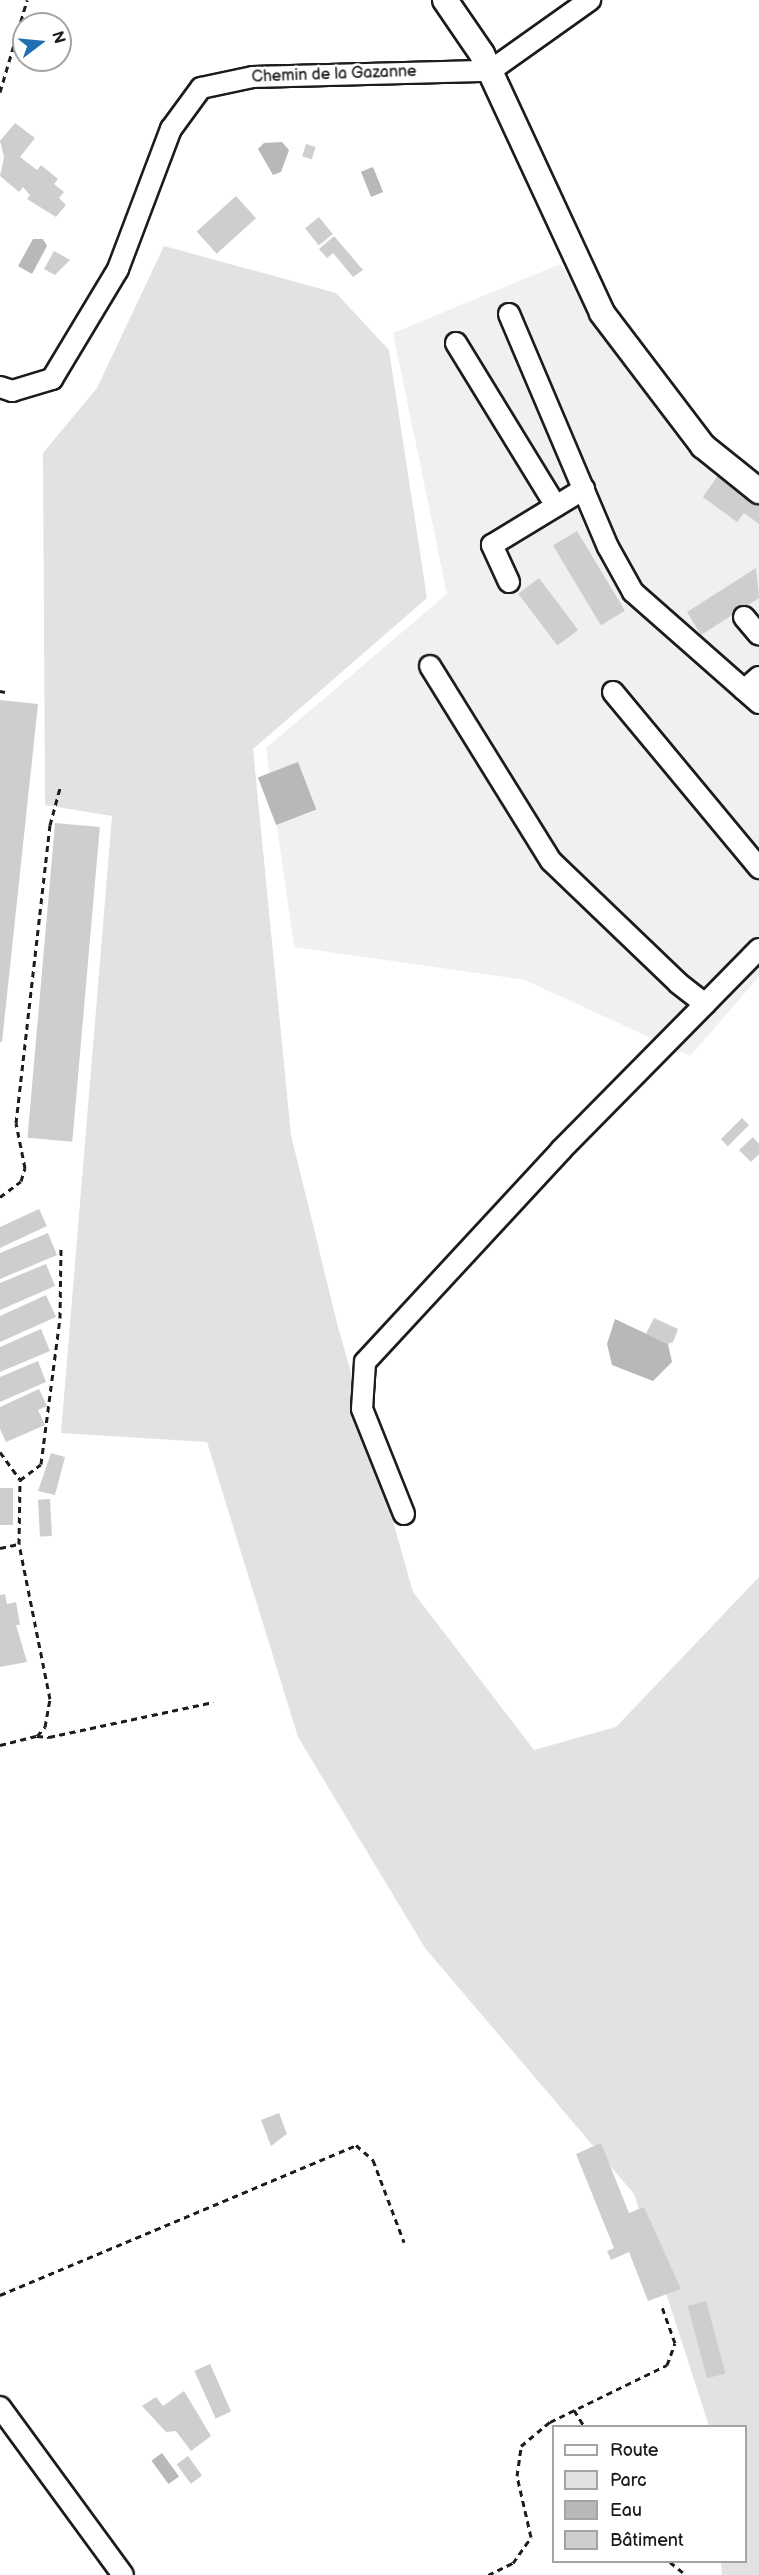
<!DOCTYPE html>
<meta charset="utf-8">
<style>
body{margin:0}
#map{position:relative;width:759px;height:2575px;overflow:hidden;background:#fff;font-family:"Balsamiq Sans",sans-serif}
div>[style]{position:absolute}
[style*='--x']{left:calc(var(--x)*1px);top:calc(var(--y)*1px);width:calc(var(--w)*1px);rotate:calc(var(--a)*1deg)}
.built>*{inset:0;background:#f0f0f0}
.green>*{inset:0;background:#e2e2e2}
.water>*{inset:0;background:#b8b8b8;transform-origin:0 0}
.building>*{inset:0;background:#cecece;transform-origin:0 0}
.path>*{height:3px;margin-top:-1.5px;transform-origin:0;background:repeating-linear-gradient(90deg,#1c1c1c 0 6px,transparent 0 10.5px)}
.roads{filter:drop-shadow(2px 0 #1c1c1c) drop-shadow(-2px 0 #1c1c1c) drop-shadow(0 2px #1c1c1c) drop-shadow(0 -2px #1c1c1c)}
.minor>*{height:20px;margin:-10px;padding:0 10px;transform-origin:10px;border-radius:10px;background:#fff}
.major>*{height:24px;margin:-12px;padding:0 12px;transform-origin:12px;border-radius:12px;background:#fff}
span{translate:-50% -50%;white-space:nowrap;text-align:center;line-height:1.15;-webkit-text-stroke:5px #fff;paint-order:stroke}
.street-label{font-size:16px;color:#1c1c1c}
.legend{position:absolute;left:552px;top:2425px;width:195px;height:138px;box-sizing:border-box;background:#fff;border:2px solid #a4a4a4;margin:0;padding:8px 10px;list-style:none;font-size:18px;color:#1c1c1c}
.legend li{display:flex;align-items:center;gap:12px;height:30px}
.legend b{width:30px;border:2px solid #a4a4a4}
.north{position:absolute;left:12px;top:12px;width:60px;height:60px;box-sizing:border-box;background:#fff;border:2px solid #a4a4a4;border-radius:50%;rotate:74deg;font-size:16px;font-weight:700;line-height:24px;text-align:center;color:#1c1c1c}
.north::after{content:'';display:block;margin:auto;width:21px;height:27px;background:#1f6fb2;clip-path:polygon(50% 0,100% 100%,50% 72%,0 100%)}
</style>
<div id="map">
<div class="built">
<i style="clip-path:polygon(560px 264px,684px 448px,759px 508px,759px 977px,690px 1056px,525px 980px,294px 947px,266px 748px,447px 594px,393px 333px)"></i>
</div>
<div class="green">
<i style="clip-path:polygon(164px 246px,336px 293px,389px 350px,427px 598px,253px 749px,291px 1135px,337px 1323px,413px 1592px,534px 1750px,616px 1727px,759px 1577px,759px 2575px,722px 2575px,721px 2562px,746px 2562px,746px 2426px,709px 2426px,634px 2194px,425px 1948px,298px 1737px,207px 1442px,61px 1433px,112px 816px,45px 805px,43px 453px,97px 388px)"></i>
</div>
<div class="water">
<i style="clip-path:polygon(282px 142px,289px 150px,281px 172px,273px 175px,258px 149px,264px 143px)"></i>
<i style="left:373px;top:167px;width:27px;height:13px;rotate:68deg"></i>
<i style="clip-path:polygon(33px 239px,43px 239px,47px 246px,32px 274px,18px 266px)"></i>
<i style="left:298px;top:762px;width:51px;height:43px;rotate:69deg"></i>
<i style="clip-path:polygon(615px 1319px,668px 1344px,672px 1362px,653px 1381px,612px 1365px,607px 1344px)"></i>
<i style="left:162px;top:2453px;width:29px;height:13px;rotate:54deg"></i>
</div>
<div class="building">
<i style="clip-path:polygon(15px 123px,35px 138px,20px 157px,37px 170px,41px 165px,58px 179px,54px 184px,64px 192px,59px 198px,66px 205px,56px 217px,27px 199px,30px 195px,23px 187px,19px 192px,0 176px,4px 157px,0 141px)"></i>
<i style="left:306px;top:144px;width:10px;height:13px;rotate:17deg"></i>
<i style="left:236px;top:196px;width:30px;height:53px;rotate:48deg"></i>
<i style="left:319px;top:217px;width:22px;height:18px;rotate:51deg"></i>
<i style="clip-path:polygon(334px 236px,363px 270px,353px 277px,333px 253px,327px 258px,319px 249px)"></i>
<i style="clip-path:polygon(54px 251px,70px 260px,55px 275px,44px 269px)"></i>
<i style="clip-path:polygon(719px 474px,759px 503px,759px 524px,744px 513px,737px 522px,703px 497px)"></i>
<i style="left:577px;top:531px;width:93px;height:28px;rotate:59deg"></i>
<i style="clip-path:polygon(756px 568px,759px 598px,701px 635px,687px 612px)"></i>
<i style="left:539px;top:578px;width:65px;height:26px;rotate:53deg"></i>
<i style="clip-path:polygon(0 700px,38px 704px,2px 1042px,0 1042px)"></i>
<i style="left:55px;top:823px;width:45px;height:316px;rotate:5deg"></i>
<i style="left:742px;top:1118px;width:10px;height:30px;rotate:45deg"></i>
<i style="clip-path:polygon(753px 1137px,759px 1144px,759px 1154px,751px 1162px,739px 1150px)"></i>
<i style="clip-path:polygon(39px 1209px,47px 1226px,0 1248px,0 1227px)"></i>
<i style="clip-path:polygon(48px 1233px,57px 1255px,0 1279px,0 1253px)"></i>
<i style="clip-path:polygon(46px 1264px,55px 1286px,0 1310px,0 1283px)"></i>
<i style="clip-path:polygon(46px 1295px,56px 1317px,0 1342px,0 1316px)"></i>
<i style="clip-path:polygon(654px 1318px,678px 1329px,673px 1342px,668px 1344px,646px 1334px)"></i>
<i style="clip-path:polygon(41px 1329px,50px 1351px,0 1372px,0 1347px)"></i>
<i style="clip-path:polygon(38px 1361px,46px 1382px,0 1402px,0 1377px)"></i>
<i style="clip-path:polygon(39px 1389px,47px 1406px,38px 1410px,45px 1425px,6px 1442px,0 1429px,0 1407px)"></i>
<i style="clip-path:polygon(51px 1453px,65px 1457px,55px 1495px,38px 1491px)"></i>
<i style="left:0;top:1488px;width:13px;height:37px"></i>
<i style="left:50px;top:1499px;width:37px;height:12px;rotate:87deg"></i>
<i style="clip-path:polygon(5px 1594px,7px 1604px,16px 1602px,20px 1625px,16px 1625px,27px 1662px,0 1667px,0 1595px)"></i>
<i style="clip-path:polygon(279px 2113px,287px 2134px,271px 2146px,261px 2120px)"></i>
<i style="clip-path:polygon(601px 2143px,629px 2213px,644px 2207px,681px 2289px,648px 2301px,629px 2252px,611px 2260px,607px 2251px,614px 2248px,576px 2154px)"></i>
<i style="left:706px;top:2301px;width:75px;height:19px;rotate:75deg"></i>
<i style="left:210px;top:2364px;width:52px;height:17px;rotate:66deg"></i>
<i style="clip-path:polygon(184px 2391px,211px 2436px,191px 2451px,176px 2431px,166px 2432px,142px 2406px,156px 2397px,163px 2406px)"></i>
<i style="left:188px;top:2456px;width:24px;height:14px;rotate:54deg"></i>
</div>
<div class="path">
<i style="--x:0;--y:92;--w:96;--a:-73.6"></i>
<i style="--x:0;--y:691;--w:5;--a:11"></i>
<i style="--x:0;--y:1197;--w:26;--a:-37"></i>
<i style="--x:21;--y:1181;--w:14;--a:-73"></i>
<i style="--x:25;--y:1168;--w:46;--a:-101.3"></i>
<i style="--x:16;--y:1123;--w:300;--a:-83.5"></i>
<i style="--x:50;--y:825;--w:38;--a:-75"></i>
<i style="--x:0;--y:1452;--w:34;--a:54"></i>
<i style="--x:20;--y:1480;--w:26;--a:-37"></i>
<i style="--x:41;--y:1464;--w:147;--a:-82.6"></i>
<i style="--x:60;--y:1318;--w:69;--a:-89.2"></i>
<i style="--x:0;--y:1548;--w:19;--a:-12"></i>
<i style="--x:37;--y:1736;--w:12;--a:5"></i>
<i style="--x:49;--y:1737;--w:168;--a:-12"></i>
<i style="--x:0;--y:1745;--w:38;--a:-14"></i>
<i style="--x:37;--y:1736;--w:12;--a:-48"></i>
<i style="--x:45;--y:1727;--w:28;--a:-80"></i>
<i style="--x:50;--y:1699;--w:158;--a:-101.3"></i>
<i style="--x:19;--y:1544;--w:64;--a:-89.1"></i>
<i style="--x:0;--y:2295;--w:386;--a:-22.8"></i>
<i style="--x:356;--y:2145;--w:23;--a:41"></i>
<i style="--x:373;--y:2160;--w:88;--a:69.3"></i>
<i style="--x:574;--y:2410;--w:19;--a:58"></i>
<i style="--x:670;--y:2562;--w:21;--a:39"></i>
<i style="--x:488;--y:2575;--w:28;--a:-26"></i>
<i style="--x:513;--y:2563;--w:32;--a:-55"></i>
<i style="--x:531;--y:2537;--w:63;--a:-102.9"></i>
<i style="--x:517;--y:2476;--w:30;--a:-82"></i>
<i style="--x:521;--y:2446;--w:38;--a:-40"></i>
<i style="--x:550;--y:2422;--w:130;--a:-26"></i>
<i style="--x:667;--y:2365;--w:23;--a:-70"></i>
<i style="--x:675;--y:2343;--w:41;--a:-109.7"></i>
</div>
<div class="roads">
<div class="minor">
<i style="--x:509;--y:314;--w:253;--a:67"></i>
<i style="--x:608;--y:547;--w:51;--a:60.9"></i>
<i style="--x:633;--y:592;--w:168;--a:41.4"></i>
<i style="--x:456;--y:343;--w:191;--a:58.5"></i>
<i style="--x:0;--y:387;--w:13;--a:18"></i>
<i style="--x:12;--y:391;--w:42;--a:-16.7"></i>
<i style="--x:52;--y:379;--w:128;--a:-59"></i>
<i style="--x:118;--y:269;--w:150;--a:-69.3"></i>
<i style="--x:171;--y:129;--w:51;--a:-53.8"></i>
<i style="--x:201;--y:88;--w:53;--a:-11.9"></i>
<i style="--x:253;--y:77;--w:237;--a:-1.5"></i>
<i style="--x:490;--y:71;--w:123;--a:-35.4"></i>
<i style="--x:509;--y:582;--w:41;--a:-114.7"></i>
<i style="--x:492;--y:545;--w:108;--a:-31.3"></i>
<i style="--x:744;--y:617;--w:23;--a:50"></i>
<i style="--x:430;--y:666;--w:229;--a:58.2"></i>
<i style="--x:551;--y:861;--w:176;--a:43.8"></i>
<i style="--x:678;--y:983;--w:34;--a:38"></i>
<i style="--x:705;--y:1004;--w:77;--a:-45.5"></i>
<i style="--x:744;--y:690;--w:20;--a:-41"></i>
<i style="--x:613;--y:692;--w:229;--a:50.3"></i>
<i style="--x:404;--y:1514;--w:113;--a:-111.8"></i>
<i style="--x:362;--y:1409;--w:47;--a:-86.3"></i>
<i style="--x:365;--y:1362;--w:289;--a:-47.2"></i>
<i style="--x:561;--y:1150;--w:205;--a:-45.4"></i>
<i style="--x:0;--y:2407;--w:208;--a:53.8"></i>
</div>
<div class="major">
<i style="--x:445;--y:0;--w:65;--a:55.6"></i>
<i style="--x:482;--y:54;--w:285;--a:65.1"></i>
<i style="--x:602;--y:313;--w:167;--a:52.8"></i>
<i style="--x:703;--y:446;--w:72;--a:38.8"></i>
</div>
</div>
<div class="street-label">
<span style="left:334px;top:75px;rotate:-2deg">Chemin de la Gazanne</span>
</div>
<ul class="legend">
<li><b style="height:8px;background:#fff"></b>Route</li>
<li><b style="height:16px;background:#e2e2e2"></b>Parc</li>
<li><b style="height:16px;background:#b8b8b8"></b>Eau</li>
<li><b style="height:16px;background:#cecece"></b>Bâtiment</li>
</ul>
<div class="north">N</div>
</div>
